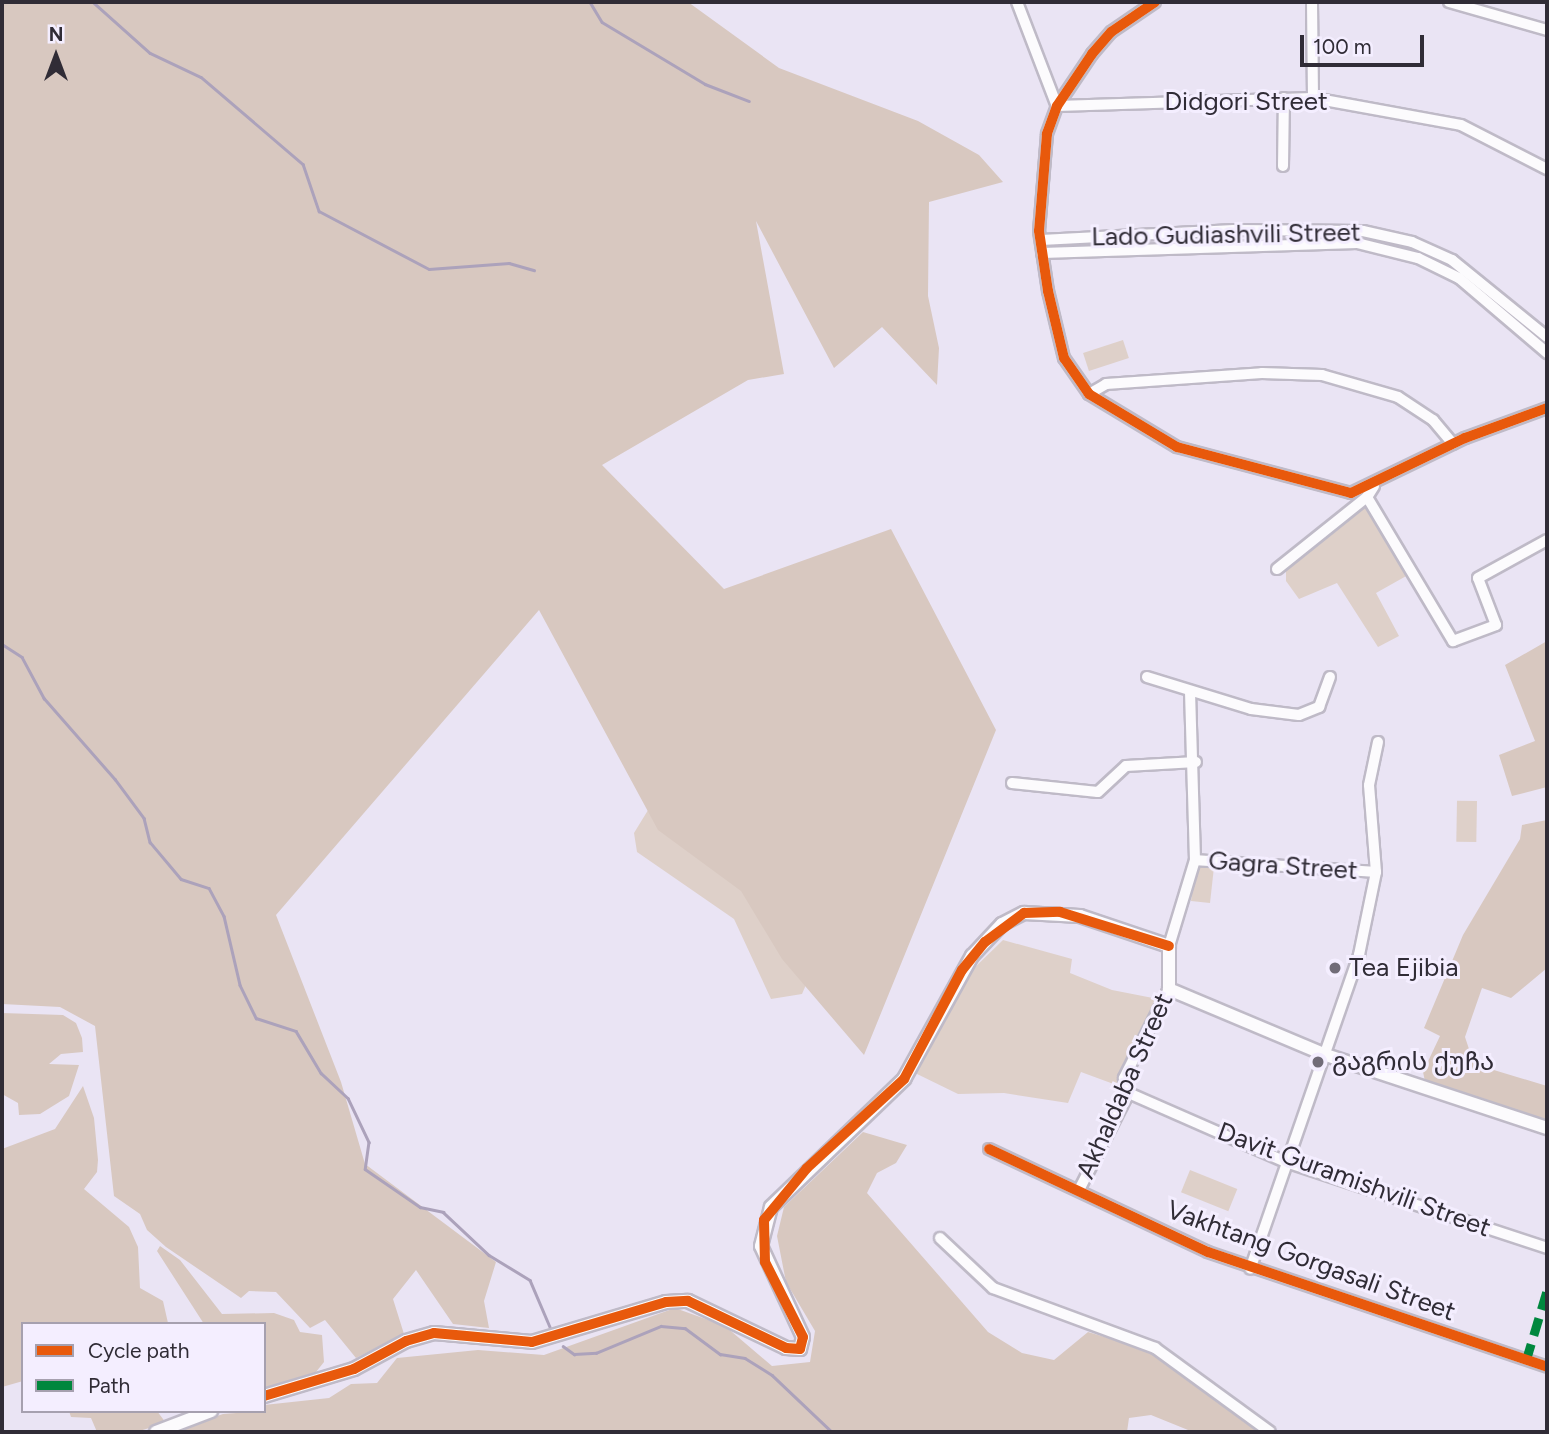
<!DOCTYPE html>
<meta charset="utf-8">
<style>
body{margin:0}
#map{position:relative;width:1549px;height:1434px;overflow:hidden;background:#eae4f4;font-family:Figtree,"Noto Sans Georgian",sans-serif}
div>[style]{position:absolute}
[style*='--x']{left:calc(var(--x)*1px);top:calc(var(--y)*1px);width:calc(var(--w)*1px);rotate:calc(var(--a)*1deg)}
.green>*{inset:0;background:#ded0c9;transform-origin:0 0}
.forest>*{inset:0;background:#d8c8c0}
.stream>*{height:2.5px;margin:-1.25px;padding:0 1.25px;transform-origin:1.25px;border-radius:1.25px;background:#aca2bb}
.roads{filter:drop-shadow(2px 0 #bfbac7) drop-shadow(-2px 0 #bfbac7) drop-shadow(0 2px #bfbac7) drop-shadow(0 -2px #bfbac7)}
.minor>*{height:10px;margin:-5px;padding:0 5px;transform-origin:5px;border-radius:5px;background:#fcfbfd}
.tertiary>*{height:12px;margin:-6px;padding:0 6px;transform-origin:6px;border-radius:6px;background:#fcfbfd}
.quiet>*{height:9px;margin-top:-4.5px;transform-origin:0;background:repeating-linear-gradient(90deg,#00873e 0 18px,transparent 0 27px)}
.cycleway>*{height:10px;margin:-5px;padding:0 5px;transform-origin:5px;border-radius:5px;background:#e8590c}
.dots>*{width:19px;height:19px;translate:-50% -50%;box-sizing:border-box;border:4px solid #f4eeff;border-radius:50%}
span{translate:-50% -50%;white-space:nowrap;text-align:center;line-height:1.15;-webkit-text-stroke:6px #f4eeff;paint-order:stroke}
.street-label{font-size:26px;color:#302c36}
.poi-label{font-size:26px;color:#302c36}
.left{translate:0 -50%;text-align:left}
.frame{position:absolute;inset:0;border:4px solid #302c36;pointer-events:none}
.legend{position:absolute;left:21px;top:1322px;width:245px;height:91px;box-sizing:border-box;background:#f4eeff;border:2px solid #a6a0af;margin:0;padding:9px 12px;list-style:none;font-size:21px;color:#302c36}
.legend li{display:flex;align-items:center;gap:14px;height:35px}
.legend b{width:35px;border:2px solid #a6a0af}
.north{position:absolute;left:21px;top:21px;width:70px;height:70px;-webkit-text-stroke:5px #f4eeff;paint-order:stroke;rotate:0deg;font-size:19px;font-weight:700;line-height:28px;text-align:center;color:#302c36}
.north::after{content:'';display:block;margin:auto;width:24px;height:32px;background:#302c36;clip-path:polygon(50% 0,100% 100%,50% 72%,0 100%)}
.scale{position:absolute;left:1300px;top:35px;width:124px;height:32px;box-sizing:border-box;border:4px solid #302c36;border-top:0;padding-left:9px;font-size:21px;line-height:24px;white-space:nowrap;color:#302c36;-webkit-text-stroke:5px #f4eeff;paint-order:stroke}
</style>
<div id="map">
<div class="green">
<i style="left:1123px;top:340px;width:19px;height:42px;rotate:72deg"></i>
<i style="clip-path:polygon(1366px 505px,1408px 575px,1376px 593px,1399px 636px,1378px 647px,1337px 583px,1299px 599px,1286px 581px,1286px 568px)"></i>
<i style="clip-path:polygon(691px 776px,808px 980px,802px 994px,771px 999px,734px 919px,637px 852px,634px 833px,653px 802px)"></i>
<i style="left:1477px;top:801px;width:41px;height:20px;rotate:91deg"></i>
<i style="clip-path:polygon(1203px 866px,1214px 867px,1210px 903px,1191px 901px,1195px 871px)"></i>
<i style="clip-path:polygon(1003px 940px,1072px 959px,1070px 973px,1112px 990px,1158px 999px,1119px 1086px,1081px 1072px,1068px 1103px,1004px 1093px,958px 1094px,915px 1073px,968px 974px)"></i>
<i style="left:1190px;top:1170px;width:51px;height:24px;rotate:22deg"></i>
</div>
<div class="forest">
<i style="clip-path:polygon(2px 2px,688px 2px,779px 68px,918px 121px,979px 155px,1003px 182px,929px 202px,928px 296px,939px 348px,937px 385px,882px 327px,834px 368px,756px 221px,784px 374px,748px 380px,602px 465px,724px 589px,891px 529px,996px 730px,864px 1055px,782px 959px,741px 891px,658px 830px,539px 610px,276px 915px,341px 1082px,365px 1164px,496px 1262px,484px 1301px,489px 1328px,453px 1324px,416px 1270px,393px 1299px,404px 1334px,356px 1358px,325px 1320px,310px 1328px,276px 1292px,249px 1291px,241px 1298px,166px 1247px,147px 1230px,140px 1214px,114px 1196px,95px 1026px,60px 1007px,2px 1004px)"></i>
<i style="clip-path:polygon(1547px 641px,1547px 787px,1512px 796px,1499px 755px,1535px 741px,1505px 665px)"></i>
<i style="clip-path:polygon(1547px 820px,1547px 968px,1511px 998px,1482px 988px,1465px 1037px,1474px 1064px,1547px 1086px,1547px 1122px,1426px 1086px,1423px 1072px,1440px 1036px,1424px 1028px,1463px 935px,1520px 839px,1522px 825px)"></i>
<i style="clip-path:polygon(2px 1013px,63px 1015px,76px 1023px,82px 1038px,83px 1052px,61px 1054px,49px 1064px,79px 1065px,69px 1096px,40px 1114px,19px 1115px,18px 1103px,2px 1094px)"></i>
<i style="clip-path:polygon(83px 1086px,94px 1118px,98px 1160px,97px 1172px,84px 1189px,129px 1227px,138px 1247px,140px 1288px,163px 1301px,168px 1323px,23px 1324px,23px 1381px,2px 1387px,2px 1149px,55px 1129px)"></i>
<i style="clip-path:polygon(863px 1132px,907px 1145px,896px 1163px,877px 1173px,867px 1193px,988px 1332px,1022px 1353px,1054px 1360px,1088px 1332px,1145px 1349px,1259px 1432px,1193px 1432px,1151px 1415px,1129px 1418px,1127px 1432px,171px 1432px,223px 1414px,264px 1411px,264px 1405px,329px 1398px,351px 1384px,377px 1383px,397px 1358px,478px 1350px,544px 1355px,675px 1308px,725px 1326px,772px 1366px,810px 1362px,815px 1331px,786px 1282px,777px 1236px,784px 1207px)"></i>
<i style="clip-path:polygon(160px 1246px,180px 1260px,222px 1314px,274px 1313px,294px 1320px,300px 1332px,322px 1335px,324px 1362px,316px 1372px,264px 1388px,264px 1324px,204px 1324px,157px 1251px)"></i>
<i style="clip-path:polygon(69px 1411px,157px 1411px,166px 1423px,136px 1432px,97px 1432px,91px 1418px,71px 1417px)"></i>
</div>
<div class="stream">
<i style="--x:93;--y:2;--w:76;--a:41.8"></i>
<i style="--x:150;--y:53;--w:56;--a:25.2"></i>
<i style="--x:201;--y:77;--w:134;--a:40.5"></i>
<i style="--x:303;--y:164;--w:50;--a:71.2"></i>
<i style="--x:319;--y:211;--w:124;--a:27.8"></i>
<i style="--x:429;--y:269;--w:80;--a:-4.3"></i>
<i style="--x:509;--y:263;--w:26;--a:16"></i>
<i style="--x:590;--y:2;--w:23;--a:59"></i>
<i style="--x:602;--y:22;--w:120;--a:31"></i>
<i style="--x:705;--y:84;--w:47;--a:21.1"></i>
<i style="--x:2;--y:644;--w:24;--a:33"></i>
<i style="--x:22;--y:657;--w:47;--a:61.8"></i>
<i style="--x:44;--y:698;--w:108;--a:48.8"></i>
<i style="--x:115;--y:779;--w:49;--a:53.4"></i>
<i style="--x:144;--y:818;--w:25;--a:76"></i>
<i style="--x:150;--y:842;--w:48;--a:50"></i>
<i style="--x:181;--y:879;--w:29;--a:18"></i>
<i style="--x:209;--y:888;--w:32;--a:62"></i>
<i style="--x:224;--y:916;--w:71;--a:76.9"></i>
<i style="--x:240;--y:985;--w:37;--a:64"></i>
<i style="--x:256;--y:1018;--w:42;--a:18"></i>
<i style="--x:296;--y:1031;--w:49;--a:59.2"></i>
<i style="--x:321;--y:1073;--w:37;--a:43"></i>
<i style="--x:348;--y:1098;--w:49;--a:64.5"></i>
<i style="--x:369;--y:1142;--w:27;--a:98"></i>
<i style="--x:365;--y:1169;--w:67;--a:34.6"></i>
<i style="--x:420;--y:1207;--w:24;--a:12"></i>
<i style="--x:443;--y:1212;--w:63;--a:43.1"></i>
<i style="--x:489;--y:1255;--w:48;--a:31.4"></i>
<i style="--x:530;--y:1280;--w:51;--a:66.9"></i>
<i style="--x:563;--y:1346;--w:14;--a:36"></i>
<i style="--x:574;--y:1354;--w:22;--a:-3"></i>
<i style="--x:596;--y:1353;--w:70;--a:-22.6"></i>
<i style="--x:661;--y:1326;--w:24;--a:5"></i>
<i style="--x:685;--y:1328;--w:44;--a:36.6"></i>
<i style="--x:720;--y:1354;--w:25;--a:9"></i>
<i style="--x:745;--y:1358;--w:32;--a:32"></i>
<i style="--x:772;--y:1375;--w:83;--a:43.5"></i>
</div>
<div class="roads">
<div class="minor">
<i style="--x:1017;--y:2;--w:111;--a:69"></i>
<i style="--x:1057;--y:106;--w:256;--a:-1.8"></i>
<i style="--x:1313;--y:98;--w:150;--a:10.3"></i>
<i style="--x:1461;--y:125;--w:97;--a:27.1"></i>
<i style="--x:1155;--y:2;--w:53;--a:145.7"></i>
<i style="--x:1111;--y:32;--w:29;--a:131"></i>
<i style="--x:1092;--y:54;--w:63;--a:123.9"></i>
<i style="--x:1057;--y:106;--w:30;--a:110"></i>
<i style="--x:1047;--y:134;--w:97;--a:94.7"></i>
<i style="--x:1039;--y:231;--w:61;--a:81.5"></i>
<i style="--x:1048;--y:291;--w:69;--a:76.6"></i>
<i style="--x:1064;--y:358;--w:44;--a:55.2"></i>
<i style="--x:1089;--y:394;--w:103;--a:31.1"></i>
<i style="--x:1177;--y:447;--w:180;--a:14.8"></i>
<i style="--x:1351;--y:493;--w:127;--a:-25.8"></i>
<i style="--x:1465;--y:438;--w:87;--a:-20.1"></i>
<i style="--x:1312;--y:2;--w:96;--a:89.4"></i>
<i style="--x:1449;--y:2;--w:102;--a:15.9"></i>
<i style="--x:1283;--y:166;--w:68;--a:-89.2"></i>
<i style="--x:1041;--y:240;--w:193;--a:-3"></i>
<i style="--x:1234;--y:230;--w:129;--a:0.4"></i>
<i style="--x:1363;--y:231;--w:50;--a:12.7"></i>
<i style="--x:1412;--y:242;--w:44;--a:24.2"></i>
<i style="--x:1452;--y:260;--w:122;--a:39"></i>
<i style="--x:1042;--y:253;--w:315;--a:-1.8"></i>
<i style="--x:1357;--y:243;--w:63;--a:13.8"></i>
<i style="--x:1418;--y:258;--w:46;--a:26"></i>
<i style="--x:1459;--y:278;--w:116;--a:40.4"></i>
<i style="--x:1089;--y:394;--w:20;--a:-30"></i>
<i style="--x:1106;--y:384;--w:156;--a:-4"></i>
<i style="--x:1262;--y:373;--w:60;--a:1.9"></i>
<i style="--x:1322;--y:375;--w:79;--a:16.1"></i>
<i style="--x:1398;--y:397;--w:42;--a:33.3"></i>
<i style="--x:1433;--y:420;--w:31;--a:50"></i>
<i style="--x:1374;--y:486;--w:13;--a:122"></i>
<i style="--x:1367;--y:497;--w:168;--a:59.2"></i>
<i style="--x:1453;--y:641;--w:46;--a:-20.4"></i>
<i style="--x:1496;--y:625;--w:50;--a:-111"></i>
<i style="--x:1478;--y:578;--w:79;--a:-28.8"></i>
<i style="--x:1277;--y:569;--w:115;--a:-38.7"></i>
<i style="--x:1147;--y:677;--w:109;--a:17.1"></i>
<i style="--x:1251;--y:709;--w:48;--a:7.1"></i>
<i style="--x:1299;--y:715;--w:22;--a:-22"></i>
<i style="--x:1319;--y:707;--w:32;--a:-70"></i>
<i style="--x:1012;--y:783;--w:86;--a:6"></i>
<i style="--x:1098;--y:792;--w:38;--a:-43"></i>
<i style="--x:1126;--y:766;--w:70;--a:-3.3"></i>
<i style="--x:1195;--y:860;--w:181;--a:3.8"></i>
<i style="--x:1376;--y:872;--w:85;--a:101.6"></i>
<i style="--x:1359;--y:955;--w:332;--a:109.1"></i>
<i style="--x:1376;--y:872;--w:87;--a:-94.6"></i>
<i style="--x:1369;--y:785;--w:44;--a:-78.2"></i>
<i style="--x:1169;--y:946;--w:90;--a:-73.2"></i>
<i style="--x:1195;--y:860;--w:169;--a:-91.7"></i>
<i style="--x:1124;--y:1091;--w:177;--a:23.7"></i>
<i style="--x:1286;--y:1162;--w:275;--a:18.2"></i>
<i style="--x:989;--y:1149;--w:242;--a:25.2"></i>
<i style="--x:1208;--y:1252;--w:358;--a:18.7"></i>
<i style="--x:1079;--y:1190;--w:103;--a:-62.9"></i>
<i style="--x:1126;--y:1098;--w:20;--a:-96"></i>
<i style="--x:1124;--y:1078;--w:100;--a:-63.2"></i>
<i style="--x:940;--y:1238;--w:73;--a:43.3"></i>
<i style="--x:993;--y:1288;--w:173;--a:20.3"></i>
<i style="--x:1155;--y:1348;--w:142;--a:36.1"></i>
</div>
<div class="tertiary">
<i style="--x:264;--y:1396;--w:94;--a:-16.7"></i>
<i style="--x:354;--y:1369;--w:59;--a:-28.3"></i>
<i style="--x:406;--y:1341;--w:29;--a:-16"></i>
<i style="--x:434;--y:1333;--w:98;--a:5.2"></i>
<i style="--x:532;--y:1342;--w:140;--a:-16.6"></i>
<i style="--x:666;--y:1302;--w:22;--a:-3"></i>
<i style="--x:688;--y:1301;--w:109;--a:25.6"></i>
<i style="--x:786;--y:1348;--w:14;--a:4"></i>
<i style="--x:800;--y:1349;--w:12;--a:-76"></i>
<i style="--x:803;--y:1337;--w:100;--a:-114.8"></i>
<i style="--x:761;--y:1246;--w:40;--a:-75.6"></i>
<i style="--x:771;--y:1207;--w:185;--a:-43.9"></i>
<i style="--x:904;--y:1079;--w:141;--a:-61.1"></i>
<i style="--x:972;--y:956;--w:44;--a:-46.8"></i>
<i style="--x:1002;--y:924;--w:25;--a:-27"></i>
<i style="--x:1024;--y:913;--w:56;--a:3.1"></i>
<i style="--x:1080;--y:916;--w:94;--a:18.6"></i>
<i style="--x:1169;--y:946;--w:43;--a:90"></i>
<i style="--x:1169;--y:989;--w:170;--a:22.8"></i>
<i style="--x:1326;--y:1055;--w:233;--a:18.3"></i>
<i style="--x:156;--y:1432;--w:59;--a:-20.9"></i>
</div>
</div>
<div class="quiet">
<i style="--x:1526;--y:1361;--w:73;--a:-73.3"></i>
</div>
<div class="cycleway">
<i style="--x:1155;--y:2;--w:53;--a:145.7"></i>
<i style="--x:1111;--y:32;--w:29;--a:131"></i>
<i style="--x:1092;--y:54;--w:63;--a:123.9"></i>
<i style="--x:1057;--y:106;--w:30;--a:110"></i>
<i style="--x:1047;--y:134;--w:97;--a:94.7"></i>
<i style="--x:1039;--y:231;--w:61;--a:81.5"></i>
<i style="--x:1048;--y:291;--w:69;--a:76.6"></i>
<i style="--x:1064;--y:358;--w:44;--a:55.2"></i>
<i style="--x:1089;--y:394;--w:103;--a:31.1"></i>
<i style="--x:1177;--y:447;--w:180;--a:14.8"></i>
<i style="--x:1351;--y:493;--w:127;--a:-25.8"></i>
<i style="--x:1465;--y:438;--w:87;--a:-20.1"></i>
<i style="--x:989;--y:1149;--w:242;--a:25.2"></i>
<i style="--x:1208;--y:1252;--w:358;--a:18.7"></i>
<i style="--x:264;--y:1396;--w:94;--a:-16.7"></i>
<i style="--x:354;--y:1369;--w:59;--a:-28.3"></i>
<i style="--x:406;--y:1341;--w:29;--a:-16"></i>
<i style="--x:434;--y:1333;--w:98;--a:5.2"></i>
<i style="--x:532;--y:1342;--w:140;--a:-16.6"></i>
<i style="--x:666;--y:1302;--w:22;--a:-3"></i>
<i style="--x:688;--y:1301;--w:109;--a:25.6"></i>
<i style="--x:786;--y:1348;--w:14;--a:4"></i>
<i style="--x:800;--y:1349;--w:12;--a:-76"></i>
<i style="--x:803;--y:1337;--w:84;--a:-116.9"></i>
<i style="--x:765;--y:1262;--w:42;--a:-91.4"></i>
<i style="--x:764;--y:1220;--w:67;--a:-50.4"></i>
<i style="--x:807;--y:1168;--w:132;--a:-42.5"></i>
<i style="--x:904;--y:1079;--w:123;--a:-62"></i>
<i style="--x:962;--y:970;--w:36;--a:-51"></i>
<i style="--x:985;--y:942;--w:49;--a:-36.6"></i>
<i style="--x:1024;--y:913;--w:36;--a:-2"></i>
<i style="--x:1060;--y:912;--w:114;--a:17.3"></i>
</div>
<div class="dots">
<i style="left:1335px;top:968px;background:#716c78"></i>
<i style="left:1318px;top:1062px;background:#716c78"></i>
</div>
<div class="street-label">
<span style="left:1246px;top:102px">Didgori Street</span>
<span style="left:1226px;top:235px;rotate:-1deg">Lado Gudiashvili Street</span>
<span style="left:1283px;top:866px;rotate:4deg">Gagra Street</span>
<span style="left:1125px;top:1086px;rotate:-66deg">Akhaldaba Street</span>
<span style="left:1354px;top:1180px;rotate:20deg">Davit Guramishvili Street</span>
<span style="left:1311px;top:1261px;rotate:20deg">Vakhtang Gorgasali Street</span>
</div>
<div class="poi-label">
<span class="left" style="left:1349px;top:968px">Tea Ejibia</span>
<span class="left" style="left:1332px;top:1062px">გაგრის ქუჩა</span>
</div>
<div class="frame"></div>
<ul class="legend">
<li><b style="height:9px;background:#e8590c"></b>Cycle path</li>
<li><b style="height:9px;background:#00873e"></b>Path</li>
</ul>
<div class="north">N</div>
<div class="scale">100 m</div>
</div>
